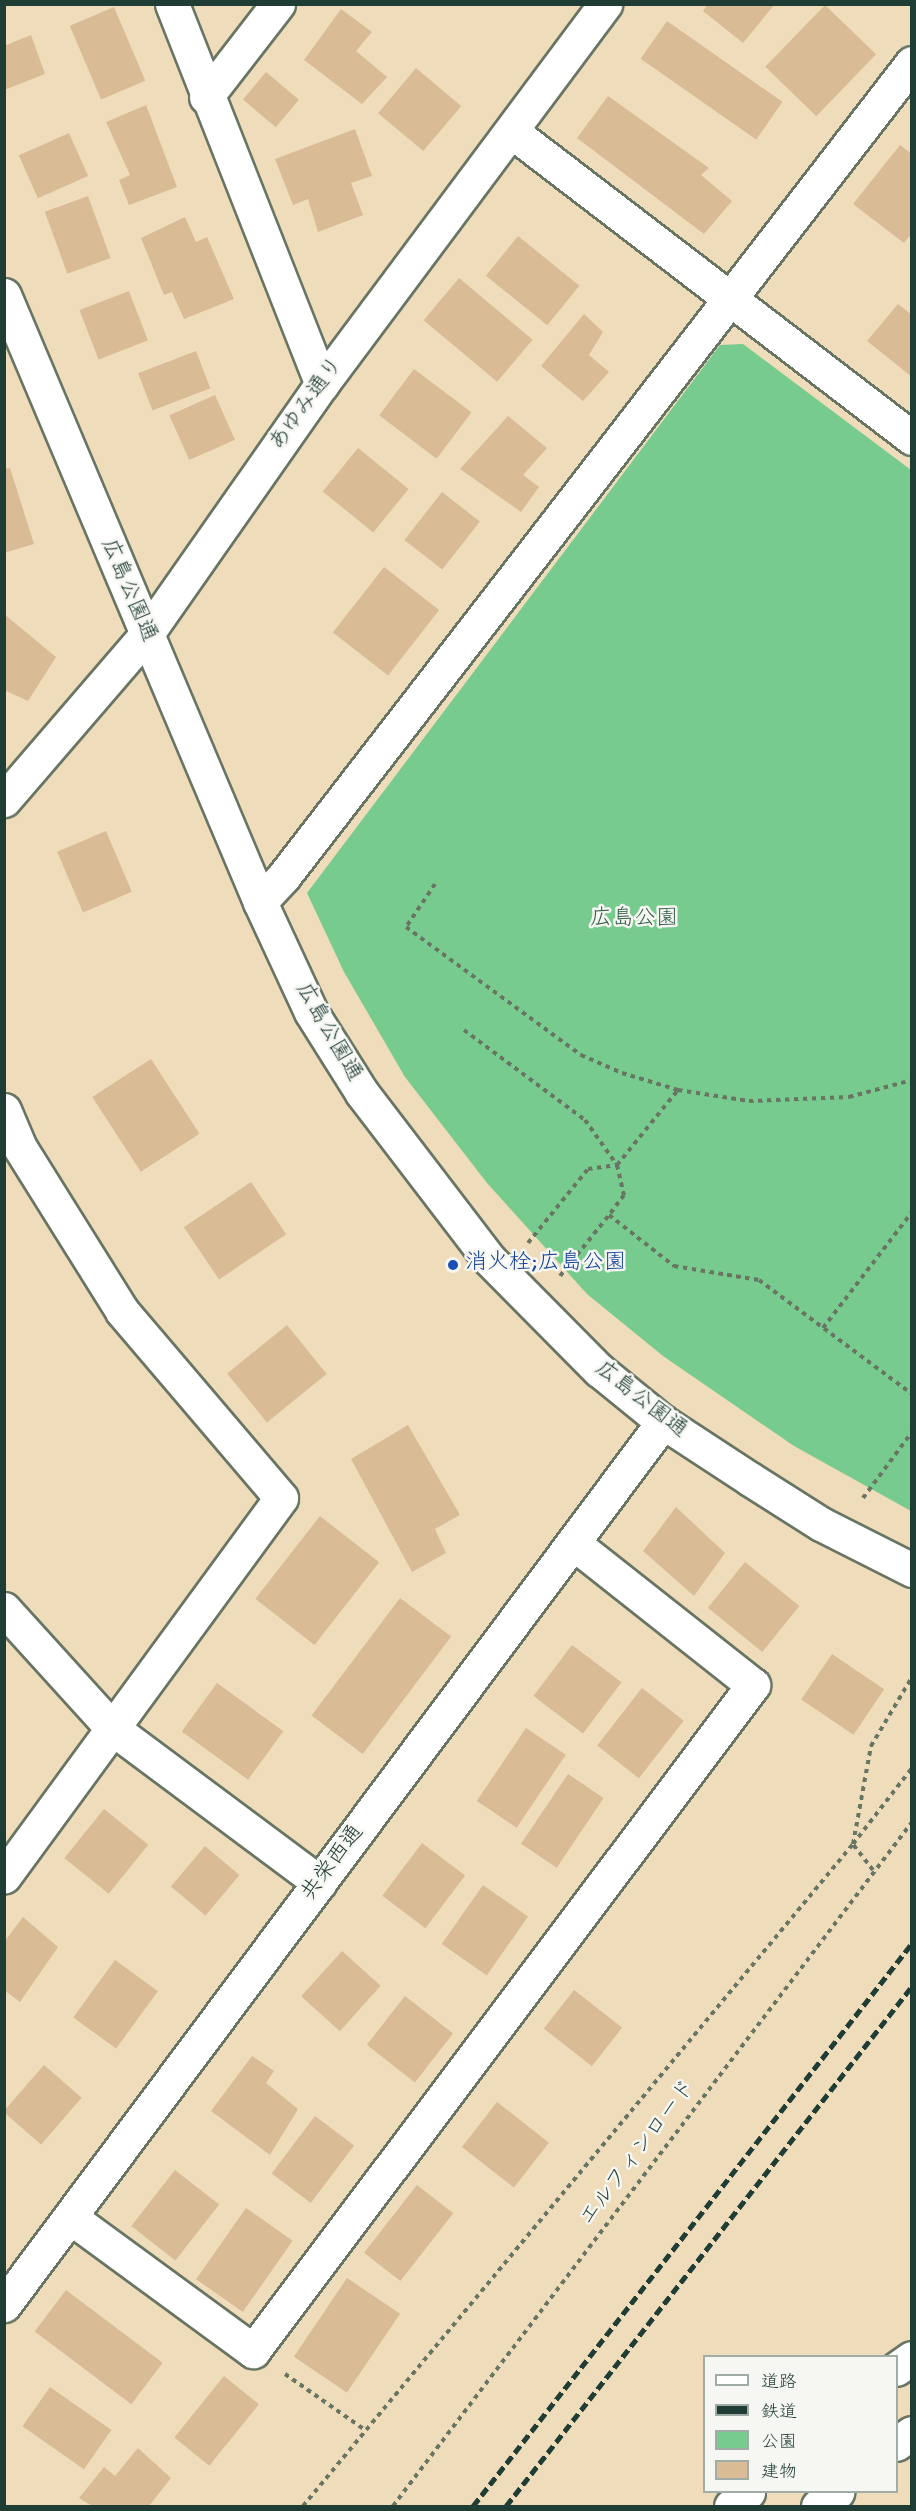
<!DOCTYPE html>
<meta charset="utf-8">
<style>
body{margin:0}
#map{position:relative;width:916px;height:2511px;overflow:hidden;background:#efdcba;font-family:"Gochi Hand","Klee One",sans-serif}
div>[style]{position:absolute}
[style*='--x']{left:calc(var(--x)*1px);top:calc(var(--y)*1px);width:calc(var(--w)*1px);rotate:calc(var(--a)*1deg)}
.green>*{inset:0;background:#78cb8e}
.building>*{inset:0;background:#d9bc96;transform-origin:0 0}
.path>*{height:4px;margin-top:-2px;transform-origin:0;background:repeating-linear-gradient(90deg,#687563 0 4.5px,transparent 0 9px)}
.roads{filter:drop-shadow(2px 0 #687563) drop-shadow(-2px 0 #687563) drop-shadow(0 2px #687563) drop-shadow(0 -2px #687563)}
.minor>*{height:33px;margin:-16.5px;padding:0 16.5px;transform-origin:16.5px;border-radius:16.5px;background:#fff}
.tertiary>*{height:33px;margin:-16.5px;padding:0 16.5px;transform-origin:16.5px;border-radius:16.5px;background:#fff}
.rail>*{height:4.5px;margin-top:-2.25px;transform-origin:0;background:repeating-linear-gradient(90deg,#1f3d34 0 9px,transparent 0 13.5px)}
.dots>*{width:16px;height:16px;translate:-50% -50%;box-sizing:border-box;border:3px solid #f6f6f2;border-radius:50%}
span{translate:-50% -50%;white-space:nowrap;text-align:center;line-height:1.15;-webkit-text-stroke:5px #f6f6f2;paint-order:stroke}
.street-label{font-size:22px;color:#1f3d34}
.park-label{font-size:22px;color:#35604a}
.transit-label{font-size:22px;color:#164399}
.left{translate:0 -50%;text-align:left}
.frame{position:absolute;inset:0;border:6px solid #1f3d34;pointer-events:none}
.legend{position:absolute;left:703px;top:2355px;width:195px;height:138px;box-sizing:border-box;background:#f6f6f2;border:2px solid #a0aca6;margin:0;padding:8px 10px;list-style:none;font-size:18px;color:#1f3d34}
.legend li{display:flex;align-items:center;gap:12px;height:30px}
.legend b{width:30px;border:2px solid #a0aca6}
</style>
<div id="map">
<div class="green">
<i style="clip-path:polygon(743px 344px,911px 470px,911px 1511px,794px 1446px,663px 1356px,587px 1294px,487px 1183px,405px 1077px,344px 972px,307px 893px,720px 345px)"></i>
</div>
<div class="building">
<i style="clip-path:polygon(708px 4px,775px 4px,743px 43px,703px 11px)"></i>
<i style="left:825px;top:5px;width:71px;height:86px;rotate:44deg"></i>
<i style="left:114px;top:7px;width:80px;height:48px;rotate:67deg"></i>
<i style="clip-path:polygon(341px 9px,372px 32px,356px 51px,387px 77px,362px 104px,304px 60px)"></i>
<i style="left:667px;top:21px;width:141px;height:46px;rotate:35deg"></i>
<i style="clip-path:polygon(31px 35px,45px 74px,4px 90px,4px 46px)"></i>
<i style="left:416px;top:68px;width:59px;height:59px;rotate:40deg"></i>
<i style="left:266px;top:72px;width:43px;height:36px;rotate:40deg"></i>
<i style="clip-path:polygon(608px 96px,709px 168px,701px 175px,732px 201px,704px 234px,577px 138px)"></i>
<i style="clip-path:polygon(146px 105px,177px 187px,129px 205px,119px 180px,130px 175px,106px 122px)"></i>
<i style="clip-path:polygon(355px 129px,372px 176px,351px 183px,363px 215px,318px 232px,308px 199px,293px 205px,275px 159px)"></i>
<i style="left:69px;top:133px;width:47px;height:55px;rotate:66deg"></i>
<i style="clip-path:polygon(900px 145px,912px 154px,912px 233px,904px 243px,853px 204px)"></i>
<i style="left:88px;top:196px;width:66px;height:46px;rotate:70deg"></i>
<i style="clip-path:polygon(185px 217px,196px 242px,207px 237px,234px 299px,184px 319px,172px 292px,164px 295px,141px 238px)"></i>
<i style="left:518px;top:236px;width:79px;height:51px;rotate:39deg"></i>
<i style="left:459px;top:278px;width:96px;height:55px;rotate:40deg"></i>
<i style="left:129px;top:291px;width:53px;height:53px;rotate:69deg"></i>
<i style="clip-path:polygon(898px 304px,912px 315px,912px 377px,867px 341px)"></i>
<i style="clip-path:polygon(584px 314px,603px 332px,589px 355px,609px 372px,583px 401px,541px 366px)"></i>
<i style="left:196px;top:351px;width:40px;height:62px;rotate:69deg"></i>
<i style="left:414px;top:369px;width:72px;height:58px;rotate:37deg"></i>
<i style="left:215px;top:395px;width:49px;height:50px;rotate:66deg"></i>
<i style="clip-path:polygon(508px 416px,547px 448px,523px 475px,539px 487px,521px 512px,460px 469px)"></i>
<i style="left:358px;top:448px;width:65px;height:56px;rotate:39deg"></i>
<i style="clip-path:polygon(10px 468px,34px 544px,4px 553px,4px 469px)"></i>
<i style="left:442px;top:492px;width:48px;height:61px;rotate:38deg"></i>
<i style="left:384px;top:567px;width:70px;height:83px;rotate:38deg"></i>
<i style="clip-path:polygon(4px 614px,56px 657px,28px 701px,4px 690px)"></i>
<i style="left:106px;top:831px;width:66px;height:53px;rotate:67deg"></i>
<i style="left:151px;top:1059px;width:89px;height:70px;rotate:57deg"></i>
<i style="left:251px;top:1182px;width:63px;height:81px;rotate:56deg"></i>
<i style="left:287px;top:1325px;width:63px;height:77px;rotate:51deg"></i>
<i style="clip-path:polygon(408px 1425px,460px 1515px,435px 1529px,446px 1553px,412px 1572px,351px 1459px)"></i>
<i style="clip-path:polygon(676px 1507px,725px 1553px,694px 1596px,643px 1551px)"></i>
<i style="left:320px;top:1516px;width:75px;height:105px;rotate:38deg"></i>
<i style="left:745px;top:1562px;width:70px;height:59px;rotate:39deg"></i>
<i style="left:400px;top:1598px;width:64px;height:147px;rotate:37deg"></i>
<i style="left:572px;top:1645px;width:62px;height:64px;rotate:37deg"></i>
<i style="left:832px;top:1654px;width:63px;height:55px;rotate:34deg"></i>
<i style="left:217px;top:1683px;width:82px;height:60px;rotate:36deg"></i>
<i style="left:642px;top:1688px;width:53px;height:73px;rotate:38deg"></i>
<i style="left:526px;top:1728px;width:48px;height:88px;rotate:34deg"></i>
<i style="left:568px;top:1774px;width:43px;height:84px;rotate:34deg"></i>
<i style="left:104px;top:1809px;width:57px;height:63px;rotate:39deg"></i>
<i style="left:422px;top:1843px;width:54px;height:66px;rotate:37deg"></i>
<i style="left:205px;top:1846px;width:45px;height:53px;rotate:40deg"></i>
<i style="left:483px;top:1885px;width:55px;height:72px;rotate:35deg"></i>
<i style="clip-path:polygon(23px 1917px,58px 1947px,20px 2002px,4px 1990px,4px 1942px)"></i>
<i style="left:342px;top:1951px;width:52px;height:61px;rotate:42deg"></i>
<i style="left:115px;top:1960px;width:53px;height:71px;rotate:36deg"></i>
<i style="left:574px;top:1990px;width:61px;height:49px;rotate:38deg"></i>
<i style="left:405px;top:1996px;width:61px;height:62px;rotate:38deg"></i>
<i style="clip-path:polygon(252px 2056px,274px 2071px,266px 2083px,298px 2109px,270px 2155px,211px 2111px)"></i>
<i style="left:44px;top:2065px;width:50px;height:62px;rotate:41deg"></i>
<i style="left:497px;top:2102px;width:66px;height:57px;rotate:38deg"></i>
<i style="left:315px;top:2116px;width:49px;height:72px;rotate:37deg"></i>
<i style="left:175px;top:2170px;width:56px;height:71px;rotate:38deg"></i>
<i style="left:417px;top:2185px;width:46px;height:86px;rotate:38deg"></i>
<i style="left:246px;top:2208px;width:57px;height:87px;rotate:35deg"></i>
<i style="left:347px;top:2278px;width:64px;height:95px;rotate:34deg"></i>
<i style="left:66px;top:2290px;width:121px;height:52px;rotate:37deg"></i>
<i style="left:224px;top:2376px;width:45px;height:79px;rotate:39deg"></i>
<i style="left:50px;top:2387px;width:75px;height:48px;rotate:35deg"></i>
<i style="clip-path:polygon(138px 2448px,171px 2478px,149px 2506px,92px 2506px,79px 2498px,104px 2467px,115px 2476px)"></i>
</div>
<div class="path">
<i style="--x:435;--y:884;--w:52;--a:124"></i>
<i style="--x:406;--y:927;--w:217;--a:36.2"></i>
<i style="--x:581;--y:1055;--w:45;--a:23.7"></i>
<i style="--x:622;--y:1073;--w:59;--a:16.9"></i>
<i style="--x:678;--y:1090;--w:72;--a:8.8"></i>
<i style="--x:749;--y:1101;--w:100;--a:-2.3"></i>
<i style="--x:849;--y:1097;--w:65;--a:-15.1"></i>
<i style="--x:464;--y:1030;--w:151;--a:36.6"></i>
<i style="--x:585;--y:1120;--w:55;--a:54.6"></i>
<i style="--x:617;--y:1165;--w:31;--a:77"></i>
<i style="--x:624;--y:1195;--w:25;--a:127"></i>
<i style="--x:528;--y:1243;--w:95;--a:-51"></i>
<i style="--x:588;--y:1169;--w:29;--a:-8"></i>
<i style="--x:617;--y:1165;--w:97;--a:-50.9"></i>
<i style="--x:560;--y:1276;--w:78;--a:-51.2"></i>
<i style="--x:609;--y:1215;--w:83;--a:38.1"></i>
<i style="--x:674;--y:1266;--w:86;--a:9.4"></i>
<i style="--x:759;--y:1280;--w:191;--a:36.7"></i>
<i style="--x:823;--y:1328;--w:146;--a:-52.5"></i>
<i style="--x:863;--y:1498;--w:82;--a:-53.4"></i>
<i style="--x:873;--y:1870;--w:33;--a:-128"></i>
<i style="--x:853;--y:1844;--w:100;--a:-79.6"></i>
<i style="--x:871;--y:1746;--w:80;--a:-59.3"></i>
<i style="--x:285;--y:2374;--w:98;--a:35"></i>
<i style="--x:303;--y:2506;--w:861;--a:-50.28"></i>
<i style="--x:853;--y:1844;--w:96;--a:-52.2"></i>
<i style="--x:393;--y:2506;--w:859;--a:-52.81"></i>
</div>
<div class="roads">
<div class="minor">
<i style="--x:172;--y:4;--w:409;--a:68.5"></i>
<i style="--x:206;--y:97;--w:118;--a:-52.3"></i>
<i style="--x:511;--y:131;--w:505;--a:37.44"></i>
<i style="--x:4;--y:800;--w:218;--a:-49.3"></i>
<i style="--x:260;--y:902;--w:35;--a:-47"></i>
<i style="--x:284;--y:876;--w:1027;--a:-52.32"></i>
<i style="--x:4;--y:1110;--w:39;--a:67"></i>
<i style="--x:19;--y:1146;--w:195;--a:58"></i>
<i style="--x:122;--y:1311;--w:245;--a:49.6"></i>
<i style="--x:281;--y:1498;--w:469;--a:126.2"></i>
<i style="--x:4;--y:1609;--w:161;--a:47.8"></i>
<i style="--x:112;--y:1728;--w:259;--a:36.7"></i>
<i style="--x:70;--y:2217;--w:227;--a:36.2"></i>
<i style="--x:253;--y:2351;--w:833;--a:-53.1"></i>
<i style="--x:753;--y:1685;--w:229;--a:-141.7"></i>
</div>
<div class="tertiary">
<i style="--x:4;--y:295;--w:659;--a:67.13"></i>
<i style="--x:260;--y:902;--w:121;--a:65.1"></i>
<i style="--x:311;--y:1012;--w:96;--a:57.8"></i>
<i style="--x:362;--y:1093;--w:208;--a:52.6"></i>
<i style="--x:488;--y:1258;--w:158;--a:45.3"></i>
<i style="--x:599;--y:1370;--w:82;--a:39.1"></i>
<i style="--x:663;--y:1422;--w:104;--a:33.2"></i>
<i style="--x:750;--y:1479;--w:84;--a:32.4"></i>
<i style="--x:821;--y:1524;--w:102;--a:26.8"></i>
<i style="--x:146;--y:635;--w:307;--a:-55"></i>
<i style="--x:322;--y:384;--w:474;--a:-53.3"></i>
<i style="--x:4;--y:2305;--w:1102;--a:-53.27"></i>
<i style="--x:896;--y:2369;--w:19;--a:-35"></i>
<i style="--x:896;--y:2444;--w:19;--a:-35"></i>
<i style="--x:731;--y:2506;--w:22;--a:-39"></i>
<i style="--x:818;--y:2506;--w:24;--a:-36"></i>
</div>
</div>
<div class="rail">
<i style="--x:473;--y:2506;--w:714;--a:-52.05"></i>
<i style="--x:506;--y:2506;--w:660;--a:-52.02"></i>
</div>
<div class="dots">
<i style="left:453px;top:1265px;background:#1a4fb4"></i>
</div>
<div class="street-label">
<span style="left:308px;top:405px;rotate:-54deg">あゆみ通り</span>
<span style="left:127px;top:591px;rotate:67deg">広島公園通</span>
<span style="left:327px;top:1033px;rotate:60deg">広島公園通</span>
<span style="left:640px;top:1401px;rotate:38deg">広島公園通</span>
<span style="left:334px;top:1864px;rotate:-53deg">共栄西通</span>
<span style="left:639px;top:2154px;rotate:-53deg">エルフィンロード</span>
</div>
<div class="park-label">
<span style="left:634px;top:921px">広島公園</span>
</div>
<div class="transit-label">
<span class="left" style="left:465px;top:1265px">消火栓;広島公園</span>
</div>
<div class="frame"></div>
<ul class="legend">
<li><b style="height:8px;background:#fff"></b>道路</li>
<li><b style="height:8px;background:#1f3d34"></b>鉄道</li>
<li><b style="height:16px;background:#78cb8e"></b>公園</li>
<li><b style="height:16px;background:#d9bc96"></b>建物</li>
</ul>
</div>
